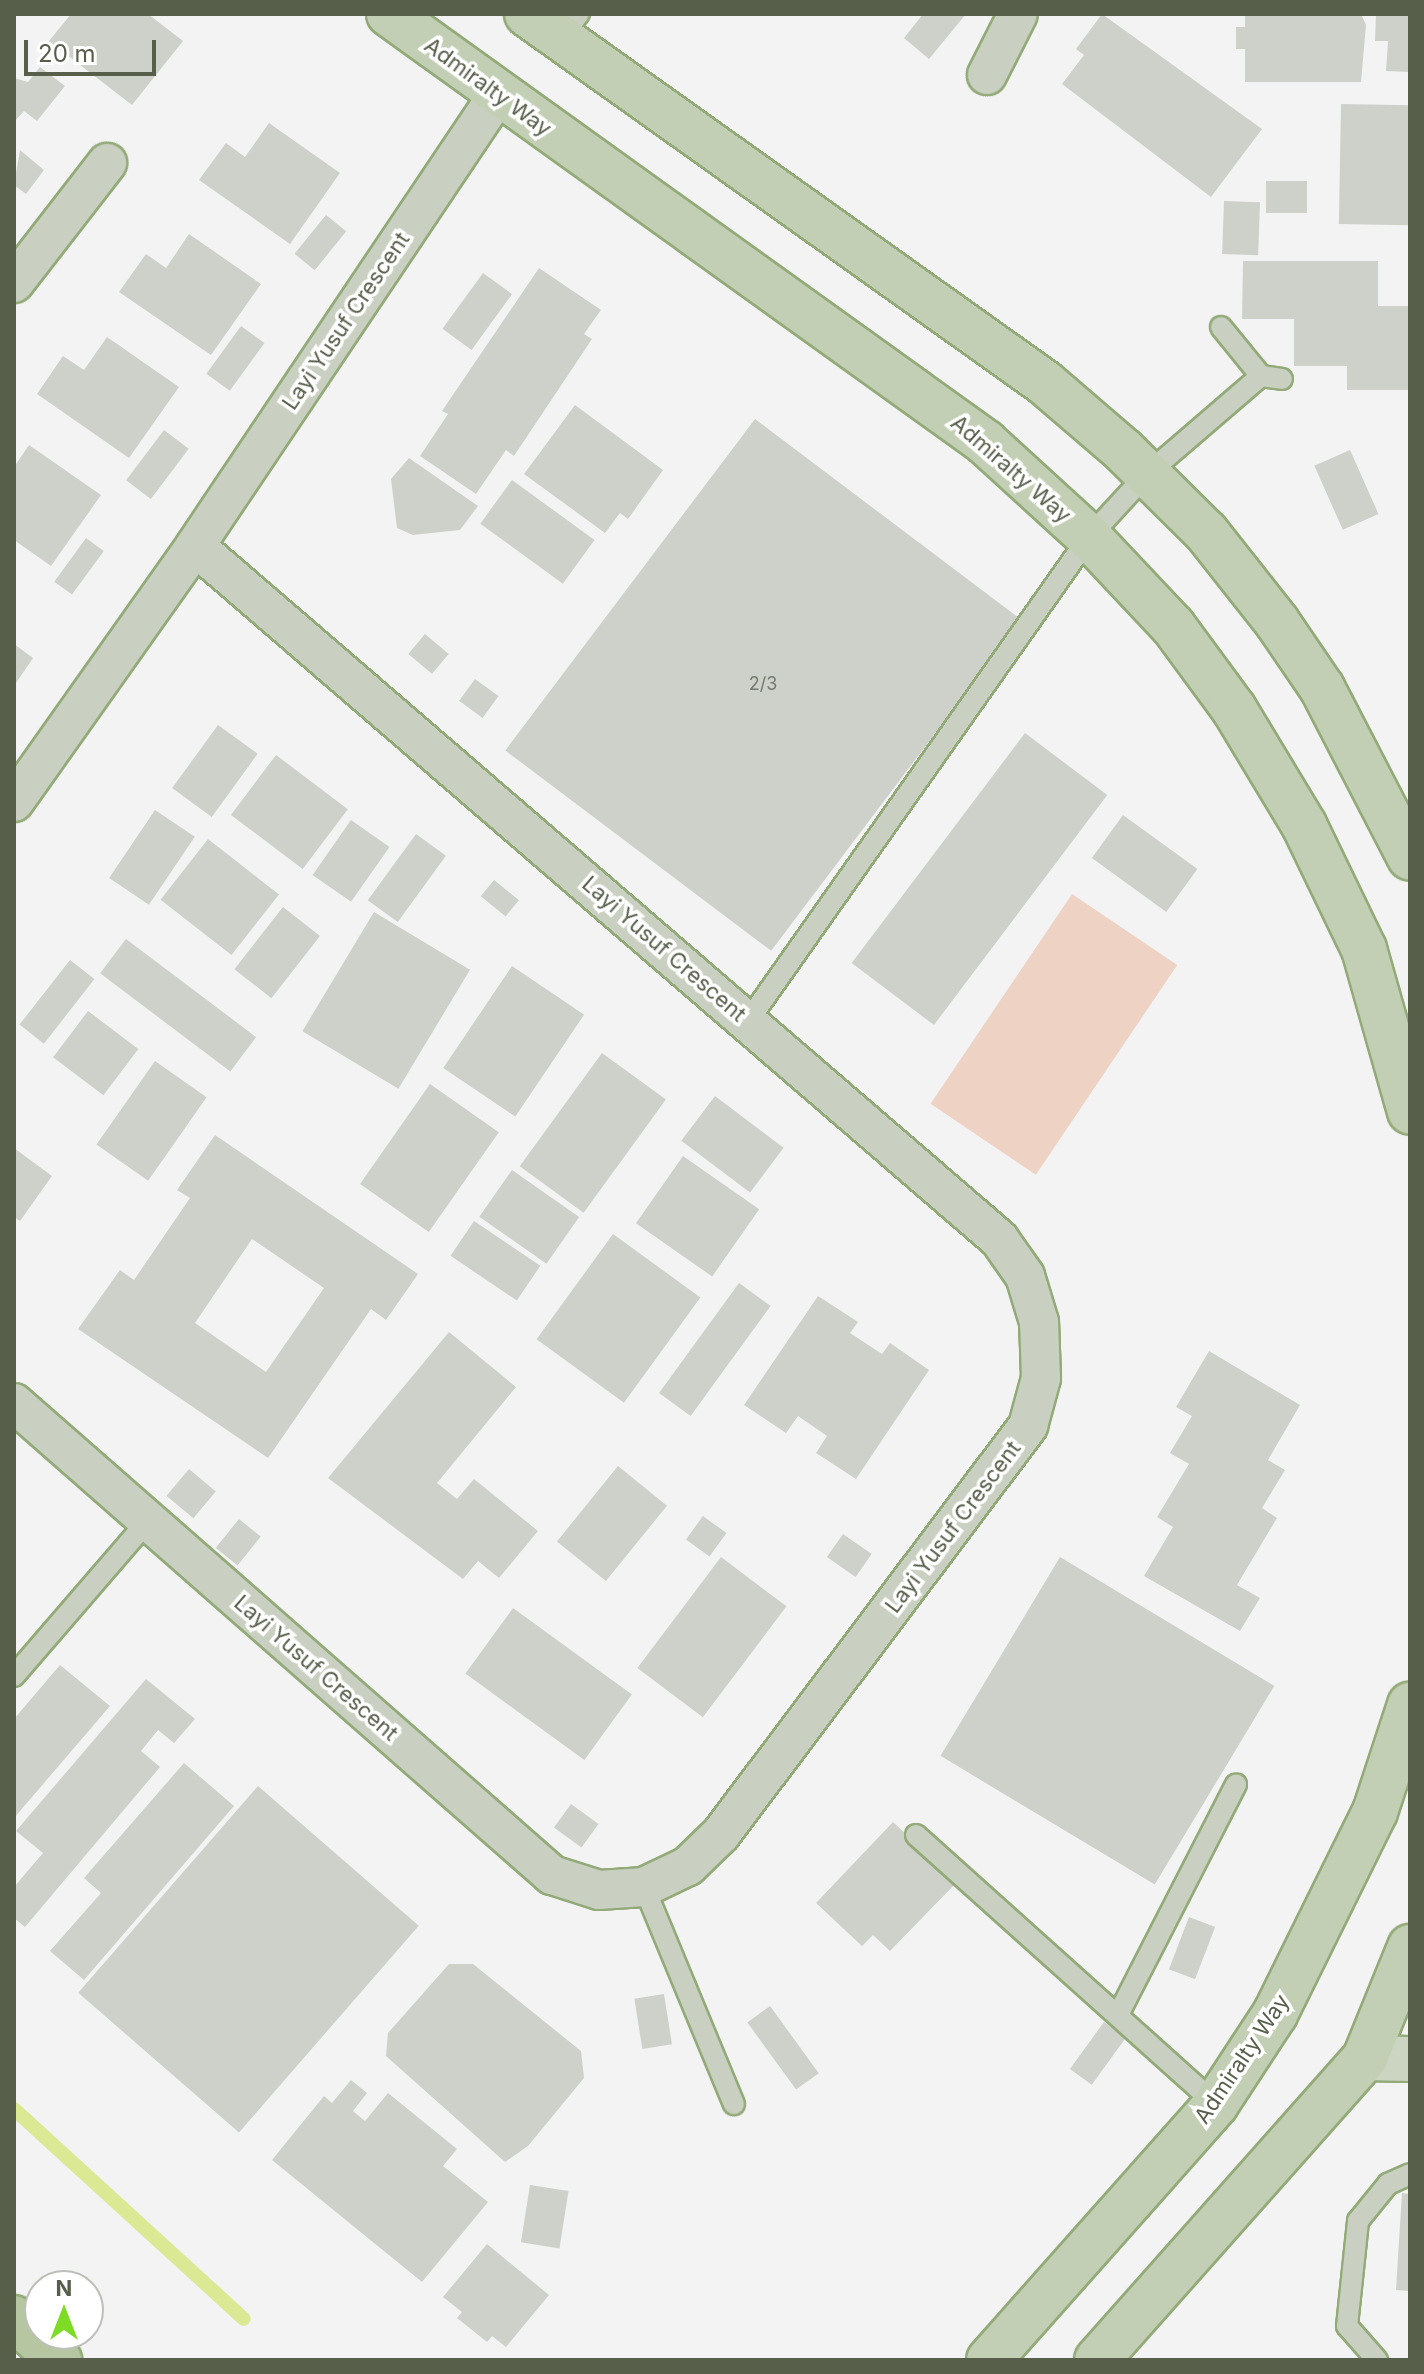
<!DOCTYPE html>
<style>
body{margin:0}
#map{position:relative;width:1424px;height:2374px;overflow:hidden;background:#f3f3f4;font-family:Inter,sans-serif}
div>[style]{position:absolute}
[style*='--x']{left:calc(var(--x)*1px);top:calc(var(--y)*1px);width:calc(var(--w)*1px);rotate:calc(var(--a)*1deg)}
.green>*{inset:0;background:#eed3c5;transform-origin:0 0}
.stream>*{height:14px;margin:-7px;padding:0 7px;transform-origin:7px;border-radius:7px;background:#dbe994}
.building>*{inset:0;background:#cdd1ca;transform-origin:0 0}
.roads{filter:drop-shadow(2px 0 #92aa78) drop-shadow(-2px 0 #92aa78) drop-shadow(0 2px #92aa78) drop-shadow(0 -2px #92aa78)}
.service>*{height:20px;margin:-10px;padding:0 10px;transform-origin:10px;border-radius:10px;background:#cad0c1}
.minor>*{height:38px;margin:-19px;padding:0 19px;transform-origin:19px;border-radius:19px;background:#cad0c1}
.secondary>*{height:44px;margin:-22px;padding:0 22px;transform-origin:22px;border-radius:22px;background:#ccd4c2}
.primary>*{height:44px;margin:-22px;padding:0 22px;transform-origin:22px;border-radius:22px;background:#c3cfb4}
.trunk>*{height:44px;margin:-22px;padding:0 22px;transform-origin:22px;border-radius:22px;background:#b5c6a0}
span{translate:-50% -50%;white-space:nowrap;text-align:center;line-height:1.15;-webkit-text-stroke:7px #fff;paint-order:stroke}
.number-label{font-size:18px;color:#747c6b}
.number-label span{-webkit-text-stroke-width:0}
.street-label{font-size:22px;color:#575f4b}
.frame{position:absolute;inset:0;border:16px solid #575f4b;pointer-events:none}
.north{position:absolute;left:24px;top:2270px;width:80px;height:80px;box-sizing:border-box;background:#fff;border:2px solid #bcbfb7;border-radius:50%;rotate:0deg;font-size:22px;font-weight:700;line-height:32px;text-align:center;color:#575f4b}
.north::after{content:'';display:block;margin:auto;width:28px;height:36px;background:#7edc25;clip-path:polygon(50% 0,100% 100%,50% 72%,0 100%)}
.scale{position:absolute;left:24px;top:40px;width:132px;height:36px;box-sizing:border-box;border:4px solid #575f4b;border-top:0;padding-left:10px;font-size:24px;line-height:28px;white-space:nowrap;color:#575f4b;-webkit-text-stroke:6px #fff;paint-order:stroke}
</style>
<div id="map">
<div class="green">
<i style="left:1072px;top:894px;width:127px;height:253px;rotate:34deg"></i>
</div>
<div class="stream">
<i style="--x:14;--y:2109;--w:311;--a:42.4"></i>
</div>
<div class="building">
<i style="clip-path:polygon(71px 14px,148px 14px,183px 41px,132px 105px,49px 41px)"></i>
<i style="clip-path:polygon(923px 14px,966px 14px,929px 59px,904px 38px)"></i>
<i style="clip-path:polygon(1102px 14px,1262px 129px,1211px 197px,1062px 84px,1084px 55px,1076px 49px)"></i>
<i style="clip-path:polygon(1245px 14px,1361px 14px,1366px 25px,1361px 82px,1245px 82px,1245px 49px,1236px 49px,1236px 27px,1245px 27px)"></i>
<i style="clip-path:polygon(1376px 14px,1410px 14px,1410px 72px,1386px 71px,1388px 41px,1375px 41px)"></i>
<i style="clip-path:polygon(40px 67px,65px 86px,37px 121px,24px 111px,14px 122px,14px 78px,28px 82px)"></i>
<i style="left:1341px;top:104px;width:69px;height:120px;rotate:1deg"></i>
<i style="clip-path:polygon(269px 123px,340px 173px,290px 244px,199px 180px,226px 143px,245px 157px)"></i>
<i style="clip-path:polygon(20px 150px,44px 170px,26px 194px,14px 185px)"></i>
<i style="left:1266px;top:181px;width:41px;height:32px"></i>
<i style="left:1224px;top:201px;width:36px;height:53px;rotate:2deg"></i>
<i style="left:326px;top:215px;width:26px;height:50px;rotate:39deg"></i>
<i style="clip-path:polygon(189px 234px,261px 284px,211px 355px,119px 292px,146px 254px,166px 268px)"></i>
<i style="clip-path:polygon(1243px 261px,1378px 261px,1378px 306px,1410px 306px,1410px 390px,1347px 390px,1347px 366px,1294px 366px,1294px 319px,1242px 319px)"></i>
<i style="clip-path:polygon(539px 268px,601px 310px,584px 334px,592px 339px,514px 456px,506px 450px,476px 494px,420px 456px,448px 414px,442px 411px)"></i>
<i style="left:483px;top:273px;width:36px;height:69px;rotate:36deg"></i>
<i style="left:241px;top:326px;width:29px;height:59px;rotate:36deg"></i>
<i style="clip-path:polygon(107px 337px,179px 387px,129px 458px,37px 394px,63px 356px,84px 370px)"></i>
<i style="clip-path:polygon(575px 405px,663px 470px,628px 519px,620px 513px,605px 533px,524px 474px)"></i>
<i style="left:755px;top:419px;width:333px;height:415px;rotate:37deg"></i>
<i style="left:164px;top:430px;width:31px;height:63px;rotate:37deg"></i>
<i style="clip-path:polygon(29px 445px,101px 495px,51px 566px,14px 540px,14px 467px)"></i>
<i style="left:1350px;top:450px;width:70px;height:39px;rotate:66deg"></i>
<i style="clip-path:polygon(409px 458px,478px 506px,460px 530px,413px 535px,397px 528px,391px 479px)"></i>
<i style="left:512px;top:480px;width:102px;height:54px;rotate:36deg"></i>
<i style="left:86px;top:538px;width:22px;height:54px;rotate:36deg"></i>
<i style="left:425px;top:634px;width:31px;height:26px;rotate:40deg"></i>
<i style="clip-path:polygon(14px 644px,33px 658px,14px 686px)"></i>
<i style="left:475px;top:679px;width:29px;height:27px;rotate:36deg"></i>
<i style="left:218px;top:725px;width:49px;height:78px;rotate:36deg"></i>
<i style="left:1025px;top:733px;width:103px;height:288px;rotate:37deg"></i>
<i style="left:276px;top:755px;width:90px;height:75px;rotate:37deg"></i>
<i style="left:155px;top:810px;width:48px;height:82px;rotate:34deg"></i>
<i style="left:1123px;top:815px;width:92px;height:53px;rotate:36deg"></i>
<i style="left:351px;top:820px;width:47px;height:67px;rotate:35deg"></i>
<i style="left:416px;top:834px;width:37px;height:82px;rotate:36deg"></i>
<i style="left:208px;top:839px;width:90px;height:77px;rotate:38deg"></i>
<i style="left:494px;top:880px;width:32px;height:21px;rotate:39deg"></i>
<i style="left:283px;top:907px;width:47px;height:79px;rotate:38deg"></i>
<i style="left:374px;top:912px;width:112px;height:139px;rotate:31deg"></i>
<i style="left:126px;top:939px;width:163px;height:43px;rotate:37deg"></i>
<i style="left:70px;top:960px;width:31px;height:82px;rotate:38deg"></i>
<i style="left:512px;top:966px;width:87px;height:123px;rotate:34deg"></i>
<i style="left:88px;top:1011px;width:63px;height:58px;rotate:37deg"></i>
<i style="left:602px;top:1053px;width:79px;height:140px;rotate:36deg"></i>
<i style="left:155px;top:1061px;width:63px;height:102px;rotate:35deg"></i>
<i style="left:430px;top:1084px;width:84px;height:122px;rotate:35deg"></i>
<i style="left:715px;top:1096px;width:86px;height:56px;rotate:37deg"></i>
<i style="clip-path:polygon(evenodd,215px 1135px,418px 1274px,386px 1320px,371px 1309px,268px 1458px,78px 1329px,120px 1270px,134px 1280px,190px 1198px,177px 1190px,215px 1135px,252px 1239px,324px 1288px,266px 1372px,195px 1323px,252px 1239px)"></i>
<i style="clip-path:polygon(14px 1148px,52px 1176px,20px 1221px,14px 1217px)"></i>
<i style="left:683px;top:1156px;width:93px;height:82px;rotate:35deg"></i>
<i style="left:512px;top:1170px;width:82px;height:57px;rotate:35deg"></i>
<i style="left:474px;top:1221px;width:80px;height:42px;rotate:34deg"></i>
<i style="left:613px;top:1234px;width:108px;height:130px;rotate:36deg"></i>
<i style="left:739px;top:1283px;width:39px;height:136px;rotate:36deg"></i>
<i style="clip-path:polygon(818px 1296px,858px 1322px,850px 1333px,882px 1354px,890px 1343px,929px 1370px,856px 1479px,816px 1453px,827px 1436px,798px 1416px,786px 1433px,744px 1405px)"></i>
<i style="clip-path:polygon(449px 1332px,516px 1387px,437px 1483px,457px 1499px,474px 1479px,538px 1531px,499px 1578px,478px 1561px,463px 1579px,328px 1478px)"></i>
<i style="clip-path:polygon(1209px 1351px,1300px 1405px,1268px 1460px,1285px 1470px,1262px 1508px,1277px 1518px,1237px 1585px,1260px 1598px,1240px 1631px,1144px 1576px,1173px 1527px,1157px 1517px,1189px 1464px,1170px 1453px,1192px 1416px,1176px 1407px)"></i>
<i style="left:618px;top:1466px;width:63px;height:97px;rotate:39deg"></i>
<i style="left:189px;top:1469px;width:35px;height:35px;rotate:40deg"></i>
<i style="left:703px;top:1516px;width:29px;height:29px;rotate:36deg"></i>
<i style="left:239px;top:1519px;width:28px;height:37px;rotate:39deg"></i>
<i style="left:843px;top:1534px;width:35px;height:28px;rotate:35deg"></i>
<i style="left:721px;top:1557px;width:82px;height:139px;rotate:37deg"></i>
<i style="left:1060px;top:1557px;width:250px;height:232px;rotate:31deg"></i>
<i style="left:513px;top:1608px;width:147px;height:81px;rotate:36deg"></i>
<i style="clip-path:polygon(60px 1665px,110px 1706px,14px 1818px,14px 1719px)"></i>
<i style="clip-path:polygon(146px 1679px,195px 1719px,174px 1743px,158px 1730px,141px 1751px,160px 1767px,25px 1927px,14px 1918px,14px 1887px,43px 1853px,16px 1831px)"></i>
<i style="clip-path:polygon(184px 1763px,234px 1806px,84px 1980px,50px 1951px,101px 1893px,84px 1878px)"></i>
<i style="left:258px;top:1786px;width:213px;height:274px;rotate:41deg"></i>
<i style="left:571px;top:1804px;width:34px;height:29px;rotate:36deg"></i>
<i style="clip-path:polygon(893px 1822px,957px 1882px,890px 1951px,873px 1935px,862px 1946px,816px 1903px)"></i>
<i style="left:1189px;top:1917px;width:28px;height:56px;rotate:21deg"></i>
<i style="clip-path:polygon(449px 1964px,473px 1964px,581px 2051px,584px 2078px,528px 2146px,505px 2162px,386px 2056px,388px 2033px)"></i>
<i style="left:664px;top:1994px;width:51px;height:30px;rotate:81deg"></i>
<i style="left:770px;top:2006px;width:83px;height:28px;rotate:54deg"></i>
<i style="left:1104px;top:2022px;width:27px;height:58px;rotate:36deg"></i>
<i style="clip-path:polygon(351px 2080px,367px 2093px,353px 2111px,365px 2121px,388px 2093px,457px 2149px,443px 2166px,488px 2202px,422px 2282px,272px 2160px,324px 2096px,332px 2103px)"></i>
<i style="left:530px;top:2185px;width:39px;height:58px;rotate:9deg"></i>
<i style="clip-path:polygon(1402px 2193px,1410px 2194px,1410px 2291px,1396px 2290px)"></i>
<i style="clip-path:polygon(487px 2244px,549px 2295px,506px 2347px,492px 2336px,487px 2342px,457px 2318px,462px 2312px,443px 2297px)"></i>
</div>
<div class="roads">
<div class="service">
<i style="--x:560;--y:38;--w:31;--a:-52"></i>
<i style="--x:1221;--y:327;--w:63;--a:50.8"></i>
<i style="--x:748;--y:1021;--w:592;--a:-54.83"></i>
<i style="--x:1089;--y:537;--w:86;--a:-47.4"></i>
<i style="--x:1147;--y:474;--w:150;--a:-40.7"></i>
<i style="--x:1261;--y:376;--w:21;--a:8"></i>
<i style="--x:14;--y:1676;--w:205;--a:-49.2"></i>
<i style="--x:916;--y:1835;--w:403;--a:41.9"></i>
<i style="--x:644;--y:1887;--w:235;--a:67.5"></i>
<i style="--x:1118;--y:2015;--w:259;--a:-62.9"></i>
<i style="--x:1377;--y:2360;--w:45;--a:-131.4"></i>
<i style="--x:1347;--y:2326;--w:106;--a:-84"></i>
<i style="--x:1358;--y:2221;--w:48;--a:-51"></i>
<i style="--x:1388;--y:2184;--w:24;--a:-24"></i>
</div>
<div class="minor">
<i style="--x:987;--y:75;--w:68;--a:-63.1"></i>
<i style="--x:14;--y:283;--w:152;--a:-52.2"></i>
<i style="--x:14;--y:802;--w:314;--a:-54.7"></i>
<i style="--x:195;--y:546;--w:542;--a:-56.13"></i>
<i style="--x:14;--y:1403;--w:716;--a:41.26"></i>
<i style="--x:552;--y:1875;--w:49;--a:17.7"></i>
<i style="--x:599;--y:1890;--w:45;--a:-3.8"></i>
<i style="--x:644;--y:1887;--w:49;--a:-25.5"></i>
<i style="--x:688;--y:1866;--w:46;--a:-44.1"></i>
<i style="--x:721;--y:1834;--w:511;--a:-53.04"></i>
<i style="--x:1028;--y:1426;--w:50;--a:-74.8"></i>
<i style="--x:1041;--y:1378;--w:56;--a:-92"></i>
<i style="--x:1039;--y:1322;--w:48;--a:-106.9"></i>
<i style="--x:1025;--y:1276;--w:45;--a:-125.1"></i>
<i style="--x:999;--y:1239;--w:1061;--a:-139.24"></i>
</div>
<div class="secondary">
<i style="--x:1365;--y:2058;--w:45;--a:1.3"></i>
</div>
<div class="primary">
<i style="--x:389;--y:14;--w:734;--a:35.68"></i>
<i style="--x:985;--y:442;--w:141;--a:42.4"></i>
<i style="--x:1089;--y:537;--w:122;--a:46.7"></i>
<i style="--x:1173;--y:626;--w:103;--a:53.7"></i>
<i style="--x:1234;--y:709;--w:135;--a:58.9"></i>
<i style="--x:1304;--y:825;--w:138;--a:64.2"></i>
<i style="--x:1364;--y:949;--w:169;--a:74.2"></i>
<i style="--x:527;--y:14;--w:636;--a:35.46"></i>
<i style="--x:1045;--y:383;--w:103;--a:40.7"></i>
<i style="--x:1123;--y:450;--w:117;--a:44.7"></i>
<i style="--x:1206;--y:532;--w:115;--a:51.7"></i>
<i style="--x:1277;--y:622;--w:80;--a:55.7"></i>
<i style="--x:1322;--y:688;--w:191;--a:62.6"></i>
<i style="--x:989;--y:2360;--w:342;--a:-48.4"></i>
<i style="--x:1216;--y:2104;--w:108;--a:-56.8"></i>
<i style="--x:1275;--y:2014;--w:225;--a:-63.7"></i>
<i style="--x:1375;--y:1812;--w:113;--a:-71.9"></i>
<i style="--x:1097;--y:2360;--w:404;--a:-48.4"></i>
<i style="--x:1365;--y:2058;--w:120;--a:-67.9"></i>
</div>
<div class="trunk">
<i style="--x:14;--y:2318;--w:62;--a:43"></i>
</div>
</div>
<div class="number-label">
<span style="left:763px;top:684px">2/3</span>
</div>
<div class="street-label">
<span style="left:488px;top:87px;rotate:36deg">Admiralty Way</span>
<span style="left:346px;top:321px;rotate:-56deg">Layi Yusuf Crescent</span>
<span style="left:1011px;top:469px;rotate:41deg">Admiralty Way</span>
<span style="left:664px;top:949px;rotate:41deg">Layi Yusuf Crescent</span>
<span style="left:953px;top:1527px;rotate:-53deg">Layi Yusuf Crescent</span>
<span style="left:316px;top:1668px;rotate:41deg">Layi Yusuf Crescent</span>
<span style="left:1242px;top:2059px;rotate:-56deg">Admiralty Way</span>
</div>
<div class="frame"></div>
<div class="north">N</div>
<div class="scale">20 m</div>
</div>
